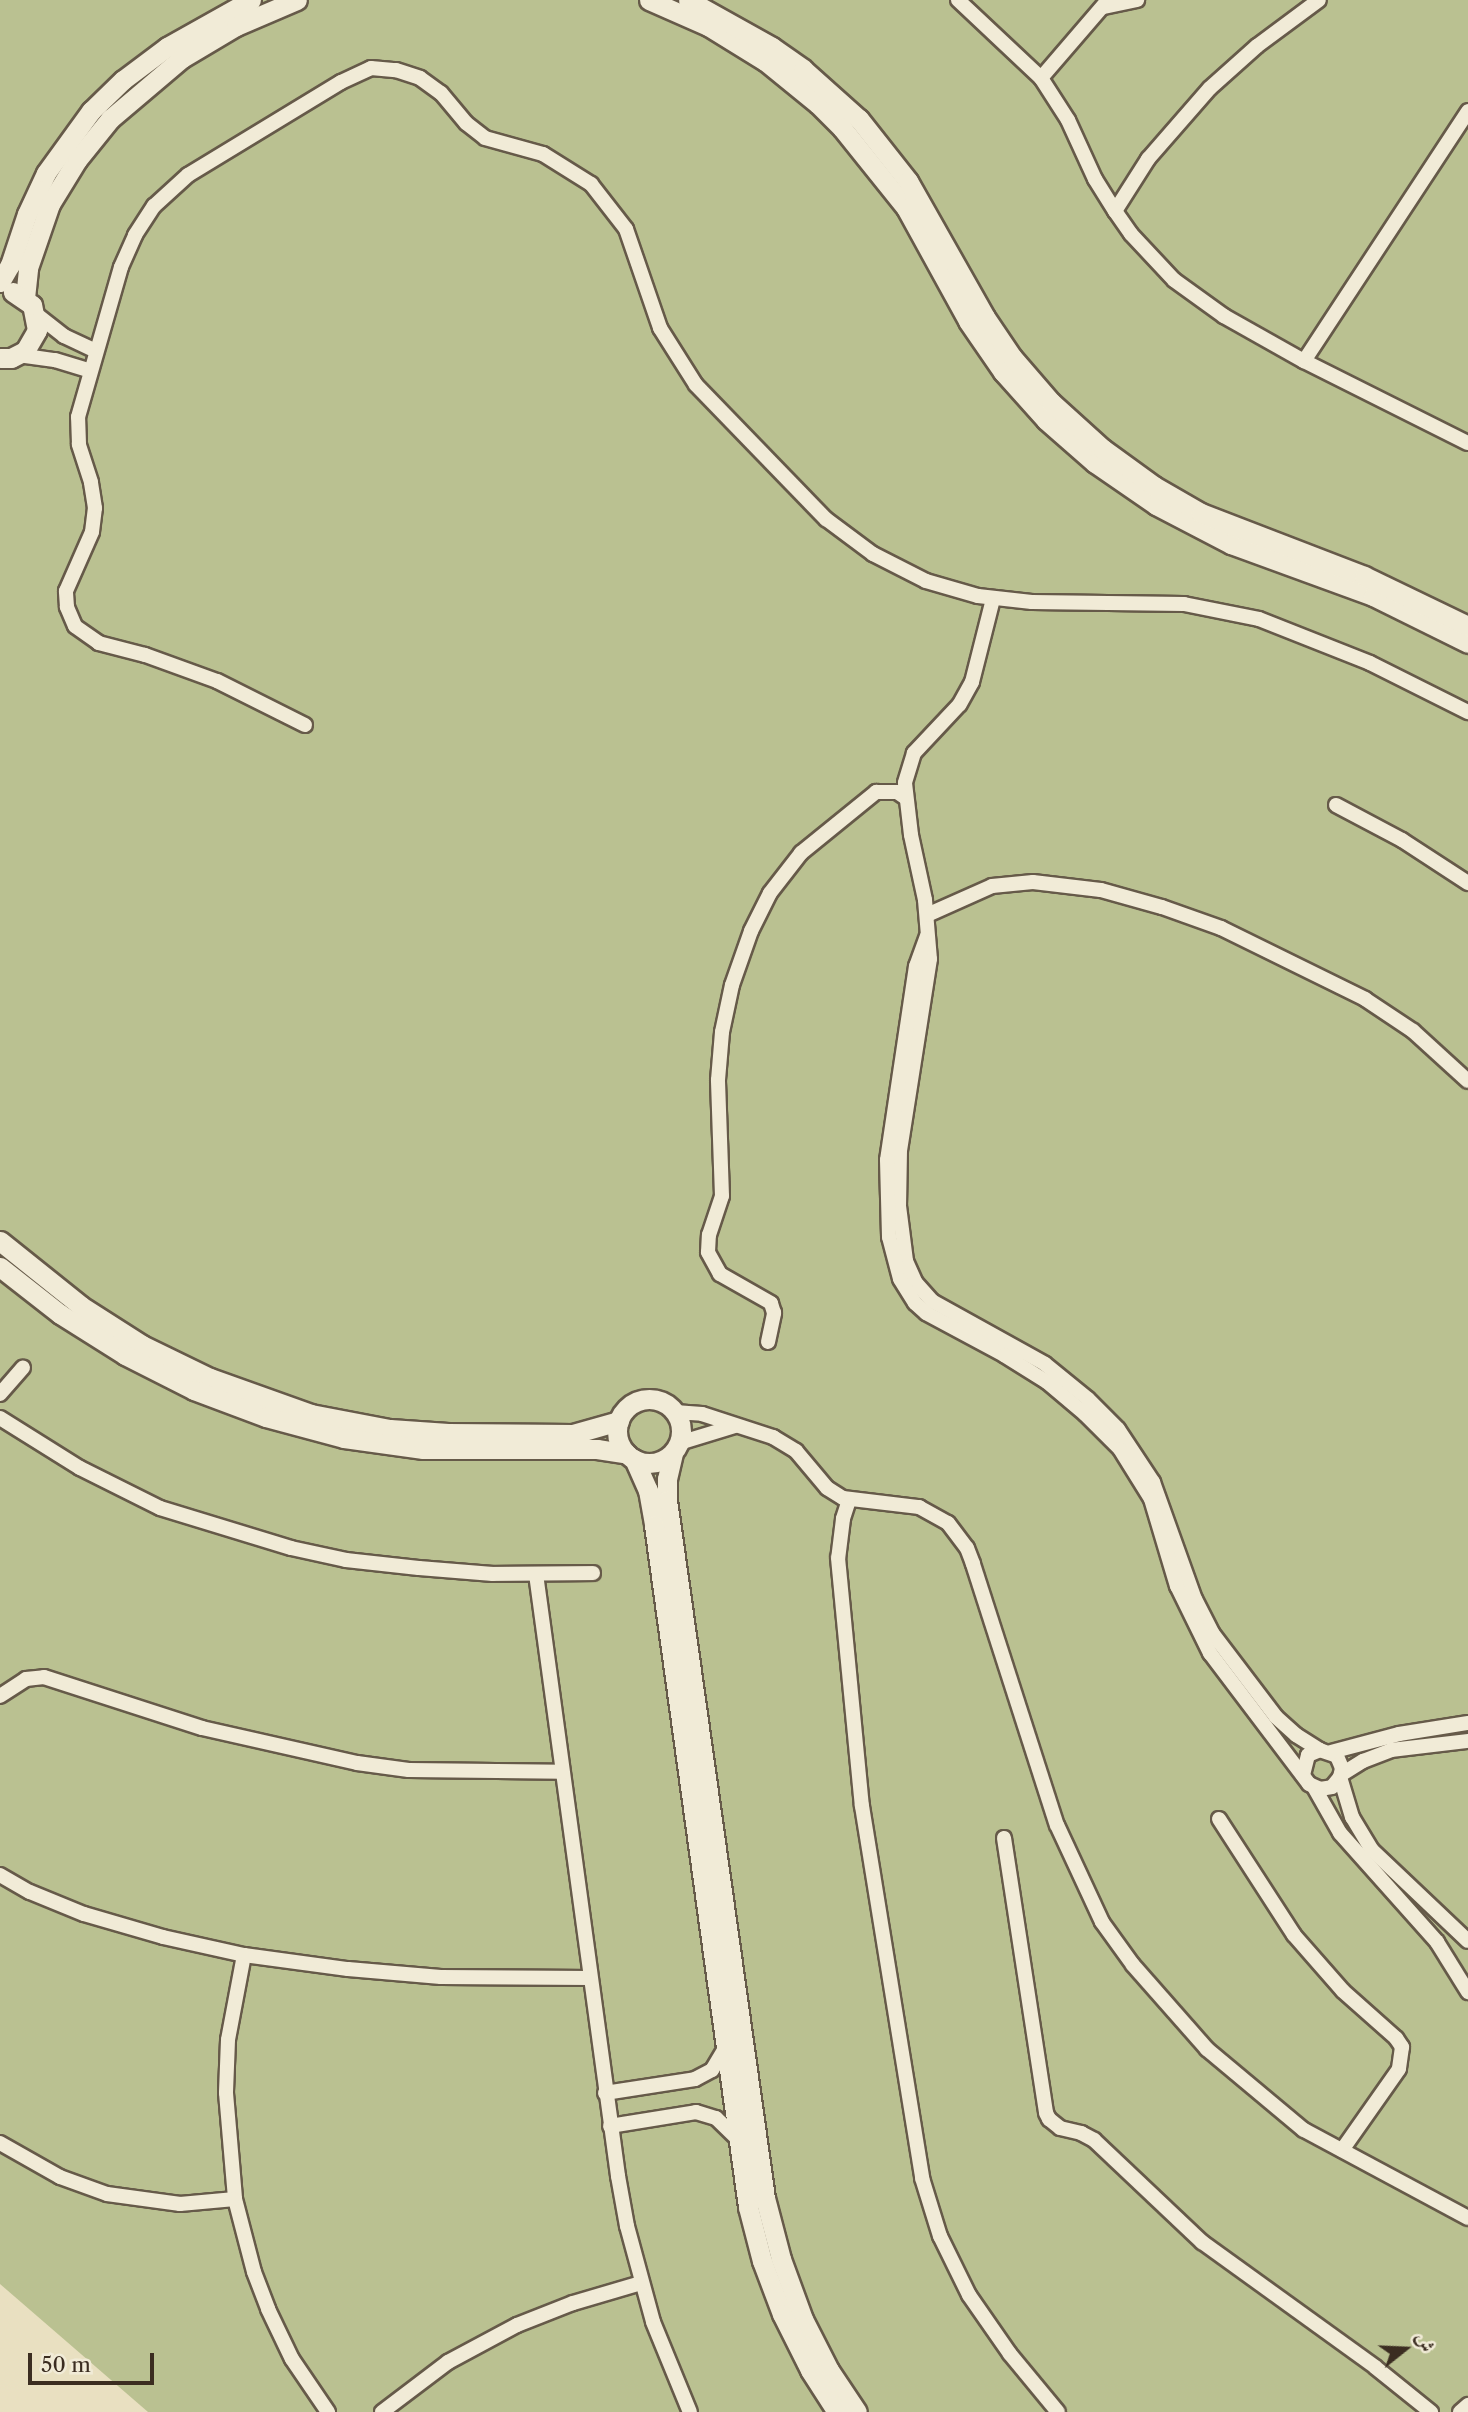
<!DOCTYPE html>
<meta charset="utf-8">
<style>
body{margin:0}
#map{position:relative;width:1468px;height:2412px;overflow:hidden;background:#e9e0c1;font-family:"Libre Caslon Text",Amiri,serif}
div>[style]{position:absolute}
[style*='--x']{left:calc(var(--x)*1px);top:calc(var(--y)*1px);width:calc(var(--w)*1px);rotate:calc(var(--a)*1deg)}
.green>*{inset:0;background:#bac191}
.roads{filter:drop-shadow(2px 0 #665a49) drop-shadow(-2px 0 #665a49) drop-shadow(0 2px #665a49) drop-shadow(0 -2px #665a49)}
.street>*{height:14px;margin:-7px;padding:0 7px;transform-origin:7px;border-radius:7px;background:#f1ebd7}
.secondary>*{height:19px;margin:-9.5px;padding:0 9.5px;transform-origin:9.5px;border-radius:9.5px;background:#f1ebd7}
.secondary>.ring{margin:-9.5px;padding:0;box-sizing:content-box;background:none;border:19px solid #f1ebd7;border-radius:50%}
span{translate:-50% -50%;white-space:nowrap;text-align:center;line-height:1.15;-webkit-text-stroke:6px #f1ebd7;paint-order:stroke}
.north{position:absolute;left:1370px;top:2314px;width:70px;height:70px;-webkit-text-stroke:5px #f1ebd7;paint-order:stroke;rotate:72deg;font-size:19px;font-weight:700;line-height:28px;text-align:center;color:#3b2d21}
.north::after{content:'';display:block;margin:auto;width:24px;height:32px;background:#3b2d21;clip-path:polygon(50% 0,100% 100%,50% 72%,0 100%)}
.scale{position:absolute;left:28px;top:2353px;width:126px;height:32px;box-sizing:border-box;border:4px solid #3b2d21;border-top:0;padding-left:9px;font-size:21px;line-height:24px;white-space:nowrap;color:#3b2d21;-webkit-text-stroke:5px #f1ebd7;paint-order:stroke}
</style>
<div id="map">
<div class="green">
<i style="clip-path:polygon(0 0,1468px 0,1468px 2412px,148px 2412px,0 2284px)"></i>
</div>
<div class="roads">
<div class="street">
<i style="--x:958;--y:0;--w:114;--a:43.2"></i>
<i style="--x:1041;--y:78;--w:50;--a:57.3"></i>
<i style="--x:1068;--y:120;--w:65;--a:65.4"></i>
<i style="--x:1095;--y:179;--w:38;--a:58"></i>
<i style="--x:1115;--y:211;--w:28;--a:55"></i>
<i style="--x:1131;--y:234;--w:63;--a:46.9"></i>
<i style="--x:1174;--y:280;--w:62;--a:35.8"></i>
<i style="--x:1224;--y:316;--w:92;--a:29.4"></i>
<i style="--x:1304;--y:361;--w:183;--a:26.6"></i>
<i style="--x:1104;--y:7;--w:34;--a:-12"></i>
<i style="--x:1041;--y:78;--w:103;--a:-49.3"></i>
<i style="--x:1115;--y:211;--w:62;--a:-57.6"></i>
<i style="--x:1148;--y:159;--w:94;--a:-48.9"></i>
<i style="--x:1210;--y:88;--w:63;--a:-41.8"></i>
<i style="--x:1257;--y:46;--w:77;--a:-36.6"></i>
<i style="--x:36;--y:314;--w:36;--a:38"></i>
<i style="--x:64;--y:336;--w:35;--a:25"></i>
<i style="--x:18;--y:355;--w:37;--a:8"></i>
<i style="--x:55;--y:360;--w:37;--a:17"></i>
<i style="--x:1304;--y:361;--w:299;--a:-56.7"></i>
<i style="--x:993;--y:599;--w:86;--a:104.2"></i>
<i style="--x:972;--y:682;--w:26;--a:119"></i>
<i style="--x:959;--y:705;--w:66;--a:133.2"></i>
<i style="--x:914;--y:753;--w:31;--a:107"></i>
<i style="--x:905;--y:783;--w:52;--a:83.4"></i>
<i style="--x:911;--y:835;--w:66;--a:77.8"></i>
<i style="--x:925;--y:900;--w:59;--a:85.2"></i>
<i style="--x:930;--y:959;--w:193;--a:98.9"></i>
<i style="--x:900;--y:1150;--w:56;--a:91"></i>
<i style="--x:899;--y:1206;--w:55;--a:82.7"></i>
<i style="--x:906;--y:1261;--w:24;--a:66"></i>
<i style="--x:916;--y:1283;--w:24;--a:48"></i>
<i style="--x:932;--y:1301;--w:129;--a:29.1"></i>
<i style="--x:1045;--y:1364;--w:55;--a:39.1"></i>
<i style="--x:1088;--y:1399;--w:42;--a:45"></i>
<i style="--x:1118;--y:1429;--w:64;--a:56.6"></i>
<i style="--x:1153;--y:1482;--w:124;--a:70.3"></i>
<i style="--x:1195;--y:1599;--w:39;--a:63"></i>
<i style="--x:1213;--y:1634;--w:104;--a:52.8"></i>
<i style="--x:1276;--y:1717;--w:27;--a:42"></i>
<i style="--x:1296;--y:1735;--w:28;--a:32"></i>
<i style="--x:305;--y:725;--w:98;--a:-153.4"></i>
<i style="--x:217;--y:681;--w:77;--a:-160.1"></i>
<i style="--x:145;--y:655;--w:48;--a:-165.4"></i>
<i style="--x:99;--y:643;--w:29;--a:-145"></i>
<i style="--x:75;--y:626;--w:21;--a:-113"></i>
<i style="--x:67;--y:607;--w:16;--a:-94"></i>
<i style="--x:66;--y:591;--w:64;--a:-66.2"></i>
<i style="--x:92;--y:532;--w:24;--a:-83"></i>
<i style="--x:95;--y:508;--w:26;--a:-99"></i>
<i style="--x:91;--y:482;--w:40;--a:-108"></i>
<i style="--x:79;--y:444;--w:27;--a:-92"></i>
<i style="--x:78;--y:417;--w:156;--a:-74"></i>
<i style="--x:121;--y:267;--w:35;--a:-66"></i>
<i style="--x:135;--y:235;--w:35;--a:-57"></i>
<i style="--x:154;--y:206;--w:46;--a:-42.4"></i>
<i style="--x:188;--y:175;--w:179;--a:-31.3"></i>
<i style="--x:341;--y:82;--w:33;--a:-25"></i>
<i style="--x:371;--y:68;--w:25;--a:5"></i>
<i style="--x:396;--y:70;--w:25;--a:18"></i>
<i style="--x:420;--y:78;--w:26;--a:36"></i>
<i style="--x:441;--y:93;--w:39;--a:50"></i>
<i style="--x:466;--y:123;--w:24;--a:38"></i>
<i style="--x:485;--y:138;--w:60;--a:15.4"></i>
<i style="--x:543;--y:154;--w:57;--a:32"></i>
<i style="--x:591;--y:184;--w:57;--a:52.1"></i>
<i style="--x:626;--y:229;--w:105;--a:71"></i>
<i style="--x:660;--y:328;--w:67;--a:57.7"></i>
<i style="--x:696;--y:385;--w:187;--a:45.9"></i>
<i style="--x:826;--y:519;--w:59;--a:36.7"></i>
<i style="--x:873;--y:554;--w:59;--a:27"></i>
<i style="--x:926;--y:581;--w:54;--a:16.1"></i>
<i style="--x:978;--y:596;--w:54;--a:6.3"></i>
<i style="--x:1032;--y:602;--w:152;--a:0.8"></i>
<i style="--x:1184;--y:604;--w:76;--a:11.3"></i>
<i style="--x:1259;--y:619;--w:119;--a:21.6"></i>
<i style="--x:1370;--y:663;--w:110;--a:26.6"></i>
<i style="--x:1336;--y:805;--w:75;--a:27.9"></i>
<i style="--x:1402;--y:840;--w:79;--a:33.1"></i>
<i style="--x:927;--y:915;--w:71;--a:-24"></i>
<i style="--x:992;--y:886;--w:41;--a:-5.6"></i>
<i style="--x:1033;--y:882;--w:68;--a:6.7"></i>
<i style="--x:1101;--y:890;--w:63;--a:15.6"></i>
<i style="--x:1162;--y:907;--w:63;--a:19.6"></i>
<i style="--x:1221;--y:928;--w:161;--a:26.2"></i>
<i style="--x:1365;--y:999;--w:58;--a:33.7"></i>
<i style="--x:1413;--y:1031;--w:74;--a:42.3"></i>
<i style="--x:927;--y:936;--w:32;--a:110"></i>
<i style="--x:916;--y:966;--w:196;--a:98.5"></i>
<i style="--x:887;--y:1160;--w:77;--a:88.5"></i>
<i style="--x:889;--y:1237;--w:43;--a:75.3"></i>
<i style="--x:900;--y:1279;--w:28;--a:58"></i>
<i style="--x:915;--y:1303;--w:15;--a:42"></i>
<i style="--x:926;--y:1313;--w:89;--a:28.3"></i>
<i style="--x:1004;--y:1355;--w:51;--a:32.1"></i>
<i style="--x:1047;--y:1382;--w:50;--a:40.1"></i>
<i style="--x:1085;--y:1414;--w:49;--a:45"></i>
<i style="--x:1120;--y:1449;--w:59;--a:58.2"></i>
<i style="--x:1151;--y:1499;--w:91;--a:73.4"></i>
<i style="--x:1177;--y:1586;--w:75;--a:63.8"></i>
<i style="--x:1210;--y:1653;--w:164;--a:52.9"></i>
<i style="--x:1309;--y:1784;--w:12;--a:24"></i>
<i style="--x:1320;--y:1789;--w:12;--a:-9"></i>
<i style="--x:1332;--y:1787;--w:13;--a:-51"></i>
<i style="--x:1340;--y:1777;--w:9;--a:-77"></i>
<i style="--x:1342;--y:1768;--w:13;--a:-113"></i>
<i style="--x:1337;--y:1756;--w:18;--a:-161"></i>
<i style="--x:1320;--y:1750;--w:13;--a:157"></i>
<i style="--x:1308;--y:1755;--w:21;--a:104"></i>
<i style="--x:768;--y:1342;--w:30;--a:-78"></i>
<i style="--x:774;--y:1313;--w:10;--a:-107"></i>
<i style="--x:771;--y:1303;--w:59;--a:-150.4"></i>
<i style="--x:720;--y:1274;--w:25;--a:-119"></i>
<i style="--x:708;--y:1252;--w:17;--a:-87"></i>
<i style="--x:709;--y:1235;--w:41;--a:-71.6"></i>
<i style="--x:722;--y:1196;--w:116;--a:-92"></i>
<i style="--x:718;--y:1080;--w:48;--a:-85.2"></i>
<i style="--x:722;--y:1032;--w:48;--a:-78"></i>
<i style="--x:732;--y:985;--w:57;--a:-70.6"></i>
<i style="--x:751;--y:931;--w:42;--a:-63.4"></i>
<i style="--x:770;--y:893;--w:51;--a:-52.2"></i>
<i style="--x:801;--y:853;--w:97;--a:-39.1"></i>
<i style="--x:876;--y:792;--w:21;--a:0"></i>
<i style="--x:897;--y:792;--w:11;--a:34"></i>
<i style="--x:0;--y:1394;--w:35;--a:-49"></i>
<i style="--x:675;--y:1412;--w:27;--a:4"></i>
<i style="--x:702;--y:1414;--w:75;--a:17.9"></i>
<i style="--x:773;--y:1437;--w:27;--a:31"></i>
<i style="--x:796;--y:1451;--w:48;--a:50"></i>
<i style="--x:827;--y:1488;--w:19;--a:32"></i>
<i style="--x:843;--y:1498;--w:77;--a:6.8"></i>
<i style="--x:919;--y:1507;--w:33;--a:29"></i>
<i style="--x:948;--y:1523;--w:31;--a:53"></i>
<i style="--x:967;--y:1548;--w:17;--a:69"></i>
<i style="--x:973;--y:1564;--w:274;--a:72.2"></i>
<i style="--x:1057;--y:1825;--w:107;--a:65.1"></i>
<i style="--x:1102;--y:1922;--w:53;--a:54.2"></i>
<i style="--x:1133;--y:1965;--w:112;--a:48.6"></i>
<i style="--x:1207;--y:2049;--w:126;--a:39.9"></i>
<i style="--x:1304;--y:2130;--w:186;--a:28.2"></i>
<i style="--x:0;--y:1418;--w:94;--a:32"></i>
<i style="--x:80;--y:1468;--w:89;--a:26.6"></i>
<i style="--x:160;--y:1508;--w:137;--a:17"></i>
<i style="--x:291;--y:1548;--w:56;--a:12.3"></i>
<i style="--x:346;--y:1560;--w:73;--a:6.3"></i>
<i style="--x:419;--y:1568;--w:74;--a:4.6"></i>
<i style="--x:493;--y:1574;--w:100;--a:-0.6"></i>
<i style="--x:679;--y:1443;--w:59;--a:-16.9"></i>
<i style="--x:849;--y:1500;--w:20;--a:108"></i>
<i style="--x:843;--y:1519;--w:39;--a:97"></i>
<i style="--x:838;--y:1558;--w:249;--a:84.5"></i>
<i style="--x:862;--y:1806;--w:377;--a:80.8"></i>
<i style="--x:922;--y:2178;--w:61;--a:72.8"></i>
<i style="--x:940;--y:2236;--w:66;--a:63.8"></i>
<i style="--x:969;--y:2295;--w:72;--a:55.2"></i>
<i style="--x:1010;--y:2354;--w:75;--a:50.4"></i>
<i style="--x:536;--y:1574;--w:608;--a:82.24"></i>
<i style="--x:618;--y:2176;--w:51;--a:79.8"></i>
<i style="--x:627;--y:2226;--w:99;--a:74.8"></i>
<i style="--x:653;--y:2322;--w:97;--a:67.7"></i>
<i style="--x:0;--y:1696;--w:31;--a:-33"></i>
<i style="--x:26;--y:1679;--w:18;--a:-6"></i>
<i style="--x:44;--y:1677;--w:166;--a:17.9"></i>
<i style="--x:202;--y:1728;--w:159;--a:12.7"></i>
<i style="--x:357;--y:1763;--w:52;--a:7.7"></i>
<i style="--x:409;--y:1770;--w:153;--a:0.7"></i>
<i style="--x:1331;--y:1752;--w:70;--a:-14.8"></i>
<i style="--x:1399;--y:1734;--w:70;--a:-9.1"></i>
<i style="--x:1342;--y:1774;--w:25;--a:-32"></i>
<i style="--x:1363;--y:1761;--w:30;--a:-21"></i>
<i style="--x:1391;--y:1750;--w:78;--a:-6.7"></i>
<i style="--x:1340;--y:1777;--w:42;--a:73.3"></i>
<i style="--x:1352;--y:1817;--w:39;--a:59"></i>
<i style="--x:1372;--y:1850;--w:132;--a:43.5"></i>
<i style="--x:1314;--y:1787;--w:53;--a:60.5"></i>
<i style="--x:1340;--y:1833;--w:146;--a:48.3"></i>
<i style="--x:1437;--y:1942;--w:59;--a:58.2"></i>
<i style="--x:1219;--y:1819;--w:138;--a:57.1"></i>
<i style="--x:1294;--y:1935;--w:74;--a:48.8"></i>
<i style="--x:1343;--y:1991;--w:71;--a:41.6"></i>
<i style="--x:1396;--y:2038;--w:11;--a:56"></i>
<i style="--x:1402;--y:2047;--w:22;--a:98"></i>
<i style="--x:1399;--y:2069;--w:99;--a:125.1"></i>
<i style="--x:1004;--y:1838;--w:278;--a:81.3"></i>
<i style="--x:1046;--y:2113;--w:7;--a:63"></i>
<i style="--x:1049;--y:2119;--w:14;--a:39"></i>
<i style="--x:1060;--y:2128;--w:22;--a:13"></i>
<i style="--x:1081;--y:2133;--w:15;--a:28"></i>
<i style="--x:1094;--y:2140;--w:149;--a:43.4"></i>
<i style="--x:1202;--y:2242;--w:213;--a:35.8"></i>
<i style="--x:1375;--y:2367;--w:72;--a:38.8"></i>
<i style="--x:0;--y:1875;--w:34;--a:30"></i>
<i style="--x:30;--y:1892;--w:58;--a:22.2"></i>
<i style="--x:84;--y:1914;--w:82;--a:16.2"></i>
<i style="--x:163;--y:1937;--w:83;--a:12.5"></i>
<i style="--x:244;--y:1955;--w:105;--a:7.7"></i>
<i style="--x:348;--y:1969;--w:93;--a:4.9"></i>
<i style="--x:441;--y:1977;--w:149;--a:0.4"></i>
<i style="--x:244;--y:1955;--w:86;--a:100.7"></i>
<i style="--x:228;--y:2040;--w:53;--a:92.2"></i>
<i style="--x:226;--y:2093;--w:106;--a:85.1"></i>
<i style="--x:235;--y:2199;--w:75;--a:75.4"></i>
<i style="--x:254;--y:2272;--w:40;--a:69"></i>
<i style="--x:268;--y:2309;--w:55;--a:64.4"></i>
<i style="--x:292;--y:2359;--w:64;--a:55.8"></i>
<i style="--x:605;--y:2093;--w:91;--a:-8.8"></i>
<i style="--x:695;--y:2079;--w:19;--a:-28"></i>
<i style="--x:712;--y:2070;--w:27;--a:-59"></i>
<i style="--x:610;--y:2126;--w:87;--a:-9.2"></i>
<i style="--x:696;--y:2112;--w:21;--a:17"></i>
<i style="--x:716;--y:2118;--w:30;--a:44"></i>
<i style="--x:0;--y:2143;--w:69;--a:29.5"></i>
<i style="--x:60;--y:2177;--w:50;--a:19.9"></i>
<i style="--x:107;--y:2194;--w:74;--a:7.8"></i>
<i style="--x:180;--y:2204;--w:55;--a:-5.2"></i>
<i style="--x:382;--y:2412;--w:83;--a:-37.1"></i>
<i style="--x:448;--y:2362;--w:78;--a:-28.2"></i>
<i style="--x:517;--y:2325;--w:60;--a:-21.4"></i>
<i style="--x:573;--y:2303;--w:71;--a:-16.4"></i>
<i style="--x:1460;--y:2412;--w:11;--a:-41"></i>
</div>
<div class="secondary">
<i style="--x:649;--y:0;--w:64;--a:23.8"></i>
<i style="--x:708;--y:26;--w:67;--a:31.6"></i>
<i style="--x:765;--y:61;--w:68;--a:39.1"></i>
<i style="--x:818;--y:104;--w:34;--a:45"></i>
<i style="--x:842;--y:128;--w:102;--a:51.3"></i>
<i style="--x:906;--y:208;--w:129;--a:61.2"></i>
<i style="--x:968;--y:321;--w:62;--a:55.5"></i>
<i style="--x:1003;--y:372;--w:64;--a:48.1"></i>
<i style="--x:1046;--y:420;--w:65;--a:41.3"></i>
<i style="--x:1095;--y:463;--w:74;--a:34.5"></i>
<i style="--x:1156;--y:505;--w:85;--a:27.5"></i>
<i style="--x:1231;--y:544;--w:151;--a:20.1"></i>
<i style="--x:1373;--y:596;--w:106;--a:26.3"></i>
<i style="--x:688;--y:0;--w:96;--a:29.2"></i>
<i style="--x:772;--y:47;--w:38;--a:35"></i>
<i style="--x:803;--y:69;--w:75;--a:41.8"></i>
<i style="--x:859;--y:119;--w:79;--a:51.7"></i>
<i style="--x:908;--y:181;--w:156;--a:60.5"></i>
<i style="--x:985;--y:317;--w:48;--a:56"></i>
<i style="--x:1012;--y:357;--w:60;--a:49.1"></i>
<i style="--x:1051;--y:402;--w:70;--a:42.1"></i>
<i style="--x:1103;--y:449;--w:63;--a:36"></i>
<i style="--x:1154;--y:486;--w:54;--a:29.9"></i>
<i style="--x:1201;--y:513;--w:175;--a:21.1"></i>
<i style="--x:1364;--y:576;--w:115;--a:25.7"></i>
<i style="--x:0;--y:282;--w:20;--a:-60"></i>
<i style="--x:10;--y:265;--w:54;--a:-71.6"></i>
<i style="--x:27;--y:214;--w:45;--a:-65.1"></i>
<i style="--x:46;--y:173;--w:77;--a:-54"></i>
<i style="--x:91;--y:111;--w:45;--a:-44.1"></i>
<i style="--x:123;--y:80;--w:55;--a:-36.9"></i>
<i style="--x:167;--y:47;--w:96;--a:-29.2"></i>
<i style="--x:25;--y:298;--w:30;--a:-84"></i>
<i style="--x:28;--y:268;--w:68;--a:-71"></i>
<i style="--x:50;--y:204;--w:52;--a:-58.5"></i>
<i style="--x:77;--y:160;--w:53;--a:-51.2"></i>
<i style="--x:110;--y:119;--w:94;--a:-40.3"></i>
<i style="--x:182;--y:58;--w:63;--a:-30.7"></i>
<i style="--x:236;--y:26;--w:66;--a:-23.1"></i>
<i style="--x:0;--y:358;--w:11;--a:0"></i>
<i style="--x:11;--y:358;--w:16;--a:-27"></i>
<i style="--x:25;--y:351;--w:24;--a:-60"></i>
<i style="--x:37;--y:330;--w:25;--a:-101"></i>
<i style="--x:32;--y:305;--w:23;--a:-146"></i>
<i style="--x:0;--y:1241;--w:104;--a:38.7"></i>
<i style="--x:81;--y:1306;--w:72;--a:32.6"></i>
<i style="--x:142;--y:1345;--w:76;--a:25.9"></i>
<i style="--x:210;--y:1378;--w:107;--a:19.6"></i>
<i style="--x:311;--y:1414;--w:80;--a:10.8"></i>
<i style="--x:390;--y:1429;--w:58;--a:3.9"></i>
<i style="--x:448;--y:1433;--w:125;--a:0.5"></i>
<i style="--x:573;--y:1434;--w:48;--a:-15.8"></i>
<i style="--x:0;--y:1267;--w:76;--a:38.1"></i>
<i style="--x:60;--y:1314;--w:77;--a:32.2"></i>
<i style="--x:125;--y:1355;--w:77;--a:26.9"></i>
<i style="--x:194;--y:1390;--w:77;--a:20.6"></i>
<i style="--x:266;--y:1417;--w:81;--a:15.1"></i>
<i style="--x:344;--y:1438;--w:80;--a:7.9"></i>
<i style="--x:423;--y:1449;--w:174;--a:0"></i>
<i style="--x:597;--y:1449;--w:30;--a:9"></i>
<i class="ring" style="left:617px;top:1399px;width:45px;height:45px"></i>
<i style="--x:673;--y:1453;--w:27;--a:103"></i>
<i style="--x:667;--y:1479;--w:21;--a:90"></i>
<i style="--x:667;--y:1500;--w:705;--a:82.01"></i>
<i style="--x:765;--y:2198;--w:63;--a:75.3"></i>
<i style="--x:781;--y:2259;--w:64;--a:69.9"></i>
<i style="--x:803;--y:2319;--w:57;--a:63"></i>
<i style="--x:829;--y:2370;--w:50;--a:56.3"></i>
<i style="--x:634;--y:1459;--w:34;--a:66"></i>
<i style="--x:648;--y:1490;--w:36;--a:80"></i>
<i style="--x:654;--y:1525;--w:688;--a:82.15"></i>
<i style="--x:748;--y:2207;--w:56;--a:75.5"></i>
<i style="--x:762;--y:2261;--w:57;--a:69.3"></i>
<i style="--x:782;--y:2314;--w:63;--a:63.4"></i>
<i style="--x:810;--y:2370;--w:50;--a:57.3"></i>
</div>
</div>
<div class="north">ش</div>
<div class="scale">50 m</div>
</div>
